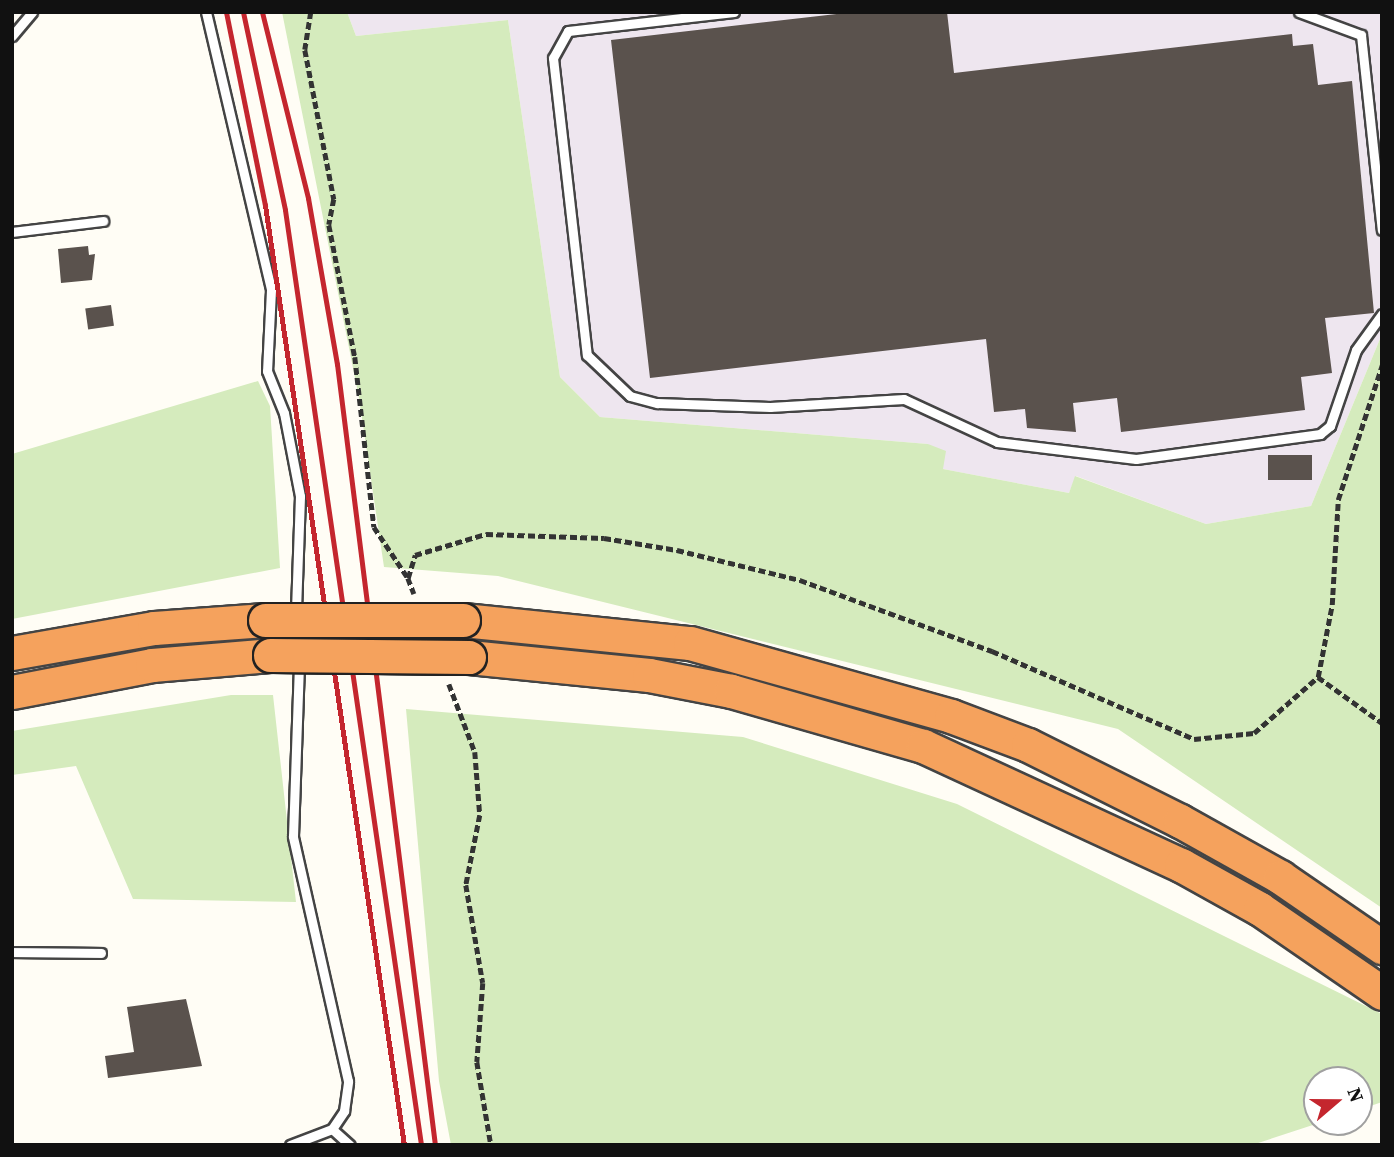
<!DOCTYPE html>
<style>
body{margin:0}
#map{position:relative;width:1394px;height:1157px;overflow:hidden;background:#fffdf5;font-family:"Source Serif 4",serif}
div>[style]{position:absolute}
[style*='--x']{left:calc(var(--x)*1px);top:calc(var(--y)*1px);width:calc(var(--w)*1px);rotate:calc(var(--a)*1deg)}
.industrial>*{inset:0;background:#eee6ef}
.green>*{inset:0;background:#d5ebbd}
.building>*{inset:0;background:#5a524d;transform-origin:0 0}
.path>*{height:4.5px;margin-top:-2.25px;transform-origin:0;background:repeating-linear-gradient(90deg,#333 0 7px,transparent 0 10.5px)}
.roads{filter:drop-shadow(2px 0 #444) drop-shadow(-2px 0 #444) drop-shadow(0 2px #444) drop-shadow(0 -2px #444)}
.service>*{height:9px;margin:-4.5px;padding:0 4.5px;transform-origin:4.5px;border-radius:4.5px;background:#fff}
.motorway>*{height:33px;margin:-16.5px;padding:0 16.5px;transform-origin:16.5px;border-radius:16.5px;background:#f5a25d}
.rail>*{height:5px;margin:-2.5px;padding:0 2.5px;transform-origin:2.5px;border-radius:2.5px;background:#c4262e}
.bridges{filter:drop-shadow(2px 0 #222) drop-shadow(-2px 0 #222) drop-shadow(0 2px #222) drop-shadow(0 -2px #222)}
.motorway-bridge>*{height:33px;margin:-16.5px;padding:0 16.5px;transform-origin:16.5px;border-radius:16.5px;background:#f5a25d}
span{translate:-50% -50%;white-space:nowrap;text-align:center;line-height:1.15;-webkit-text-stroke:7px #fff;paint-order:stroke}
.frame{position:absolute;inset:0;border:14px solid #111;pointer-events:none}
.north{position:absolute;left:1303px;top:1066px;width:70px;height:70px;box-sizing:border-box;background:#fff;border:2px solid #a0a0a0;border-radius:50%;rotate:70deg;font-size:19px;font-weight:700;line-height:28px;text-align:center;color:#111}
.north::after{content:'';display:block;margin:auto;width:24px;height:32px;background:#c4262e;clip-path:polygon(50% 0,100% 100%,50% 72%,0 100%)}
</style>
<div id="map">
<div class="industrial">
<i style="clip-path:polygon(347px 12px,1382px 12px,1382px 334px,1311px 506px,1206px 524px,1076px 476px,1069px 493px,943px 469px,928px 444px,600px 417px,560px 377px,508px 20px,356px 36px)"></i>
</div>
<div class="green">
<i style="clip-path:polygon(282px 12px,347px 12px,356px 36px,508px 20px,560px 377px,600px 417px,928px 444px,946px 451px,943px 469px,1069px 493px,1075px 476px,1206px 524px,1311px 506px,1382px 334px,1382px 908px,1118px 729px,498px 576px,384px 567px,359px 398px)"></i>
<i style="clip-path:polygon(258px 381px,270px 406px,280px 568px,12px 619px,12px 454px)"></i>
<i style="clip-path:polygon(231px 695px,273px 695px,296px 902px,133px 899px,76px 766px,12px 775px,12px 731px)"></i>
<i style="clip-path:polygon(406px 709px,743px 737px,957px 804px,1382px 1014px,1382px 1102px,1359px 1110px,1359px 1080px,1317px 1080px,1317px 1122px,1322px 1122px,1252px 1145px,451px 1145px,439px 1081px)"></i>
</div>
<div class="building">
<i style="clip-path:polygon(854px 12px,947px 12px,954px 73px,1292px 34px,1293px 46px,1313px 44px,1318px 85px,1352px 81px,1374px 313px,1325px 318px,1332px 373px,1301px 377px,1305px 410px,1121px 432px,1117px 398px,1073px 403px,1076px 432px,1027px 428px,1025px 409px,994px 412px,986px 339px,650px 378px,611px 40px)"></i>
<i style="clip-path:polygon(88px 246px,89px 255px,95px 254px,92px 280px,61px 283px,58px 249px)"></i>
<i style="left:111px;top:305px;width:21px;height:26px;rotate:82deg"></i>
<i style="left:1268px;top:455px;width:44px;height:25px"></i>
<i style="clip-path:polygon(186px 999px,202px 1066px,108px 1078px,105px 1056px,134px 1052px,127px 1007px)"></i>
</div>
<div class="path">
<i style="--x:311;--y:12;--w:38;--a:99"></i>
<i style="--x:305;--y:50;--w:152;--a:79"></i>
<i style="--x:334;--y:199;--w:26;--a:101"></i>
<i style="--x:329;--y:225;--w:135;--a:78.9"></i>
<i style="--x:355;--y:357;--w:171;--a:83.6"></i>
<i style="--x:374;--y:527;--w:61;--a:56.3"></i>
<i style="--x:408;--y:578;--w:24;--a:-73"></i>
<i style="--x:415;--y:555;--w:74;--a:-16.5"></i>
<i style="--x:486;--y:534;--w:118;--a:1.9"></i>
<i style="--x:604;--y:538;--w:74;--a:9.3"></i>
<i style="--x:677;--y:550;--w:127;--a:13.7"></i>
<i style="--x:800;--y:580;--w:205;--a:20.3"></i>
<i style="--x:992;--y:651;--w:220;--a:23.5"></i>
<i style="--x:1194;--y:739;--w:60;--a:-5.7"></i>
<i style="--x:1254;--y:733;--w:85;--a:-41.2"></i>
<i style="--x:1318;--y:677;--w:73;--a:-79"></i>
<i style="--x:1332;--y:605;--w:105;--a:-86.7"></i>
<i style="--x:1338;--y:500;--w:142;--a:-71.9"></i>
<i style="--x:408;--y:578;--w:17;--a:69"></i>
<i style="--x:1318;--y:677;--w:79;--a:35.7"></i>
<i style="--x:449;--y:684;--w:73;--a:69.1"></i>
<i style="--x:475;--y:752;--w:63;--a:85.5"></i>
<i style="--x:480;--y:815;--w:71;--a:101.3"></i>
<i style="--x:466;--y:885;--w:99;--a:80.2"></i>
<i style="--x:483;--y:983;--w:79;--a:94.3"></i>
<i style="--x:477;--y:1062;--w:84;--a:80.4"></i>
</div>
<div class="roads">
<div class="service">
<i style="--x:206;--y:12;--w:285;--a:76.8"></i>
<i style="--x:271;--y:290;--w:81;--a:92.8"></i>
<i style="--x:267;--y:371;--w:45;--a:68"></i>
<i style="--x:284;--y:413;--w:85;--a:79.1"></i>
<i style="--x:300;--y:496;--w:117;--a:92"></i>
<i style="--x:734;--y:12;--w:167;--a:173.5"></i>
<i style="--x:568;--y:31;--w:31;--a:119"></i>
<i style="--x:553;--y:58;--w:299;--a:83.5"></i>
<i style="--x:587;--y:355;--w:59;--a:43.6"></i>
<i style="--x:630;--y:396;--w:28;--a:15"></i>
<i style="--x:657;--y:403;--w:113;--a:2"></i>
<i style="--x:770;--y:407;--w:134;--a:-3.4"></i>
<i style="--x:904;--y:399;--w:102;--a:24.8"></i>
<i style="--x:997;--y:442;--w:140;--a:7"></i>
<i style="--x:1136;--y:459;--w:186;--a:-7.7"></i>
<i style="--x:1320;--y:434;--w:13;--a:-39"></i>
<i style="--x:1330;--y:426;--w:80;--a:-71.1"></i>
<i style="--x:1356;--y:350;--w:44;--a:-54.2"></i>
<i style="--x:1299;--y:12;--w:66;--a:20.4"></i>
<i style="--x:1361;--y:35;--w:196;--a:83.9"></i>
<i style="--x:12;--y:36;--w:31;--a:-50"></i>
<i style="--x:12;--y:232;--w:92;--a:-6.9"></i>
<i style="--x:12;--y:952;--w:89;--a:0.6"></i>
<i style="--x:332;--y:1129;--w:24;--a:42"></i>
<i style="--x:290;--y:1145;--w:45;--a:-20.9"></i>
<i style="--x:332;--y:1129;--w:22;--a:-56"></i>
<i style="--x:344;--y:1111;--w:30;--a:-82"></i>
<i style="--x:348;--y:1081;--w:251;--a:-102.7"></i>
<i style="--x:293;--y:836;--w:174;--a:-88"></i>
</div>
<div class="motorway">
<i style="--x:463;--y:620;--w:228;--a:5.8"></i>
<i style="--x:690;--y:643;--w:271;--a:15.6"></i>
<i style="--x:951;--y:716;--w:82;--a:20.6"></i>
<i style="--x:1028;--y:745;--w:170;--a:26.6"></i>
<i style="--x:1180;--y:821;--w:115;--a:29.2"></i>
<i style="--x:1280;--y:877;--w:124;--a:34.5"></i>
<i style="--x:12;--y:653;--w:144;--a:-10"></i>
<i style="--x:154;--y:628;--w:111;--a:-4.1"></i>
<i style="--x:469;--y:657;--w:181;--a:5.7"></i>
<i style="--x:649;--y:675;--w:84;--a:11"></i>
<i style="--x:731;--y:691;--w:200;--a:16"></i>
<i style="--x:923;--y:746;--w:284;--a:24.8"></i>
<i style="--x:1181;--y:865;--w:90;--a:29.1"></i>
<i style="--x:1260;--y:909;--w:148;--a:34.5"></i>
<i style="--x:12;--y:692;--w:143;--a:-10.9"></i>
<i style="--x:152;--y:665;--w:118;--a:-4.8"></i>
</div>
</div>
<div class="rail">
<i style="--x:226;--y:12;--w:197;--a:78.6"></i>
<i style="--x:265;--y:205;--w:950;--a:81.59"></i>
<i style="--x:243;--y:12;--w:202;--a:78"></i>
<i style="--x:285;--y:210;--w:945;--a:81.72"></i>
<i style="--x:262;--y:12;--w:192;--a:76.1"></i>
<i style="--x:308;--y:198;--w:169;--a:80.1"></i>
<i style="--x:337;--y:364;--w:787;--a:82.85"></i>
</div>
<div class="bridges">
<div class="motorway-bridge">
<i style="--x:265;--y:620;--w:198;--a:0"></i>
<i style="--x:270;--y:655;--w:199;--a:0.6"></i>
</div>
</div>
<div class="frame"></div>
<div class="north">N</div>
</div>
